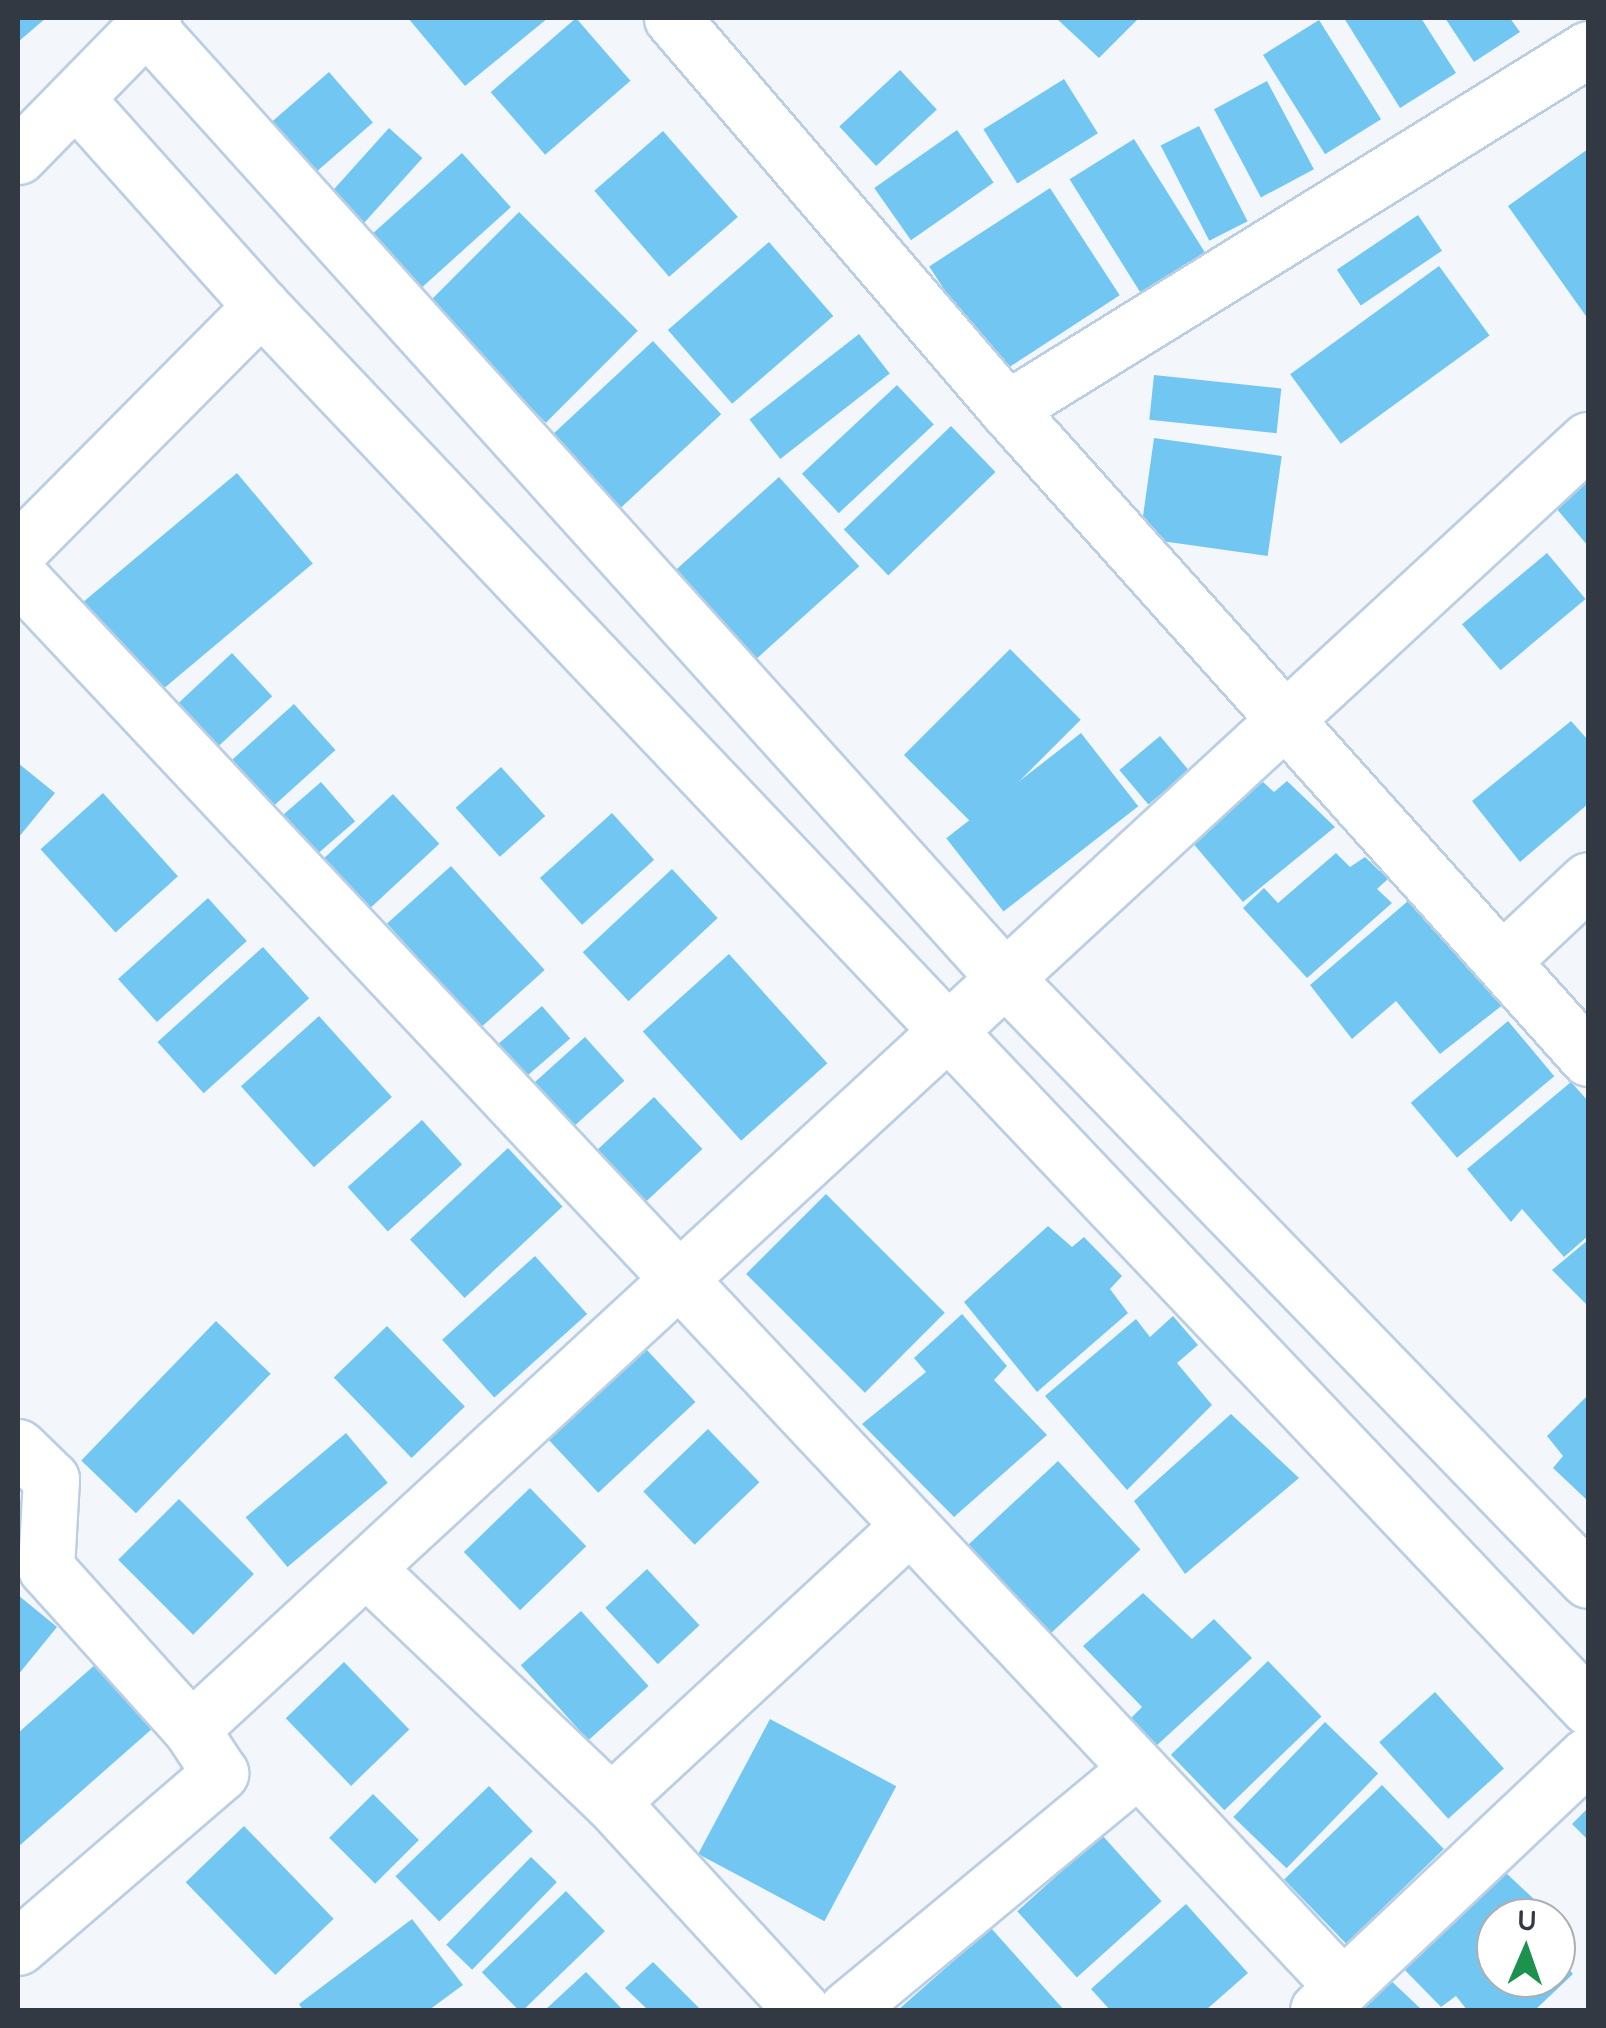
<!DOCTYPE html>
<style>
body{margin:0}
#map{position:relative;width:1606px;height:2028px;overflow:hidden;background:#f3f7fb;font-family:Quicksand,sans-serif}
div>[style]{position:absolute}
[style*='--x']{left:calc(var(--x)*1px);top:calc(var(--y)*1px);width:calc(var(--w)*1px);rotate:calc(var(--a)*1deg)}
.building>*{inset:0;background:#72c7f2;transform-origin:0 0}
.roads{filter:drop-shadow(2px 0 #bacee4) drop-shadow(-2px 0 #bacee4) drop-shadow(0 2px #bacee4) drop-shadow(0 -2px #bacee4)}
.minor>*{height:55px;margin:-27.5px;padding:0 27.5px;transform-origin:27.5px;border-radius:27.5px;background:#fff}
span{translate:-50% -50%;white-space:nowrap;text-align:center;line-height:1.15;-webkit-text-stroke:8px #fff;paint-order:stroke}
.frame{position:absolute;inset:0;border:20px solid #323942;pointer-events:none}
.north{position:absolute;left:1476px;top:1898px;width:100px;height:100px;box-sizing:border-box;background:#fff;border:2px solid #adb0b3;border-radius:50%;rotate:2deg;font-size:28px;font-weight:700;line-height:40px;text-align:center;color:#323942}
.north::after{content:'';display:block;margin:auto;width:35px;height:45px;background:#1c924c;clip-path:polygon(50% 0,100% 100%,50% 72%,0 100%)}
</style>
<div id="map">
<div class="building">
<i style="clip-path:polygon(18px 18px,46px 18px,18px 42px)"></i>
<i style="clip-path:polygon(408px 18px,548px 18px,465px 86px)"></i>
<i style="left:576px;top:18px;width:83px;height:113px;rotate:49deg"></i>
<i style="clip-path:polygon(1056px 18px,1139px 18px,1099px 58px)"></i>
<i style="clip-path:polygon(1344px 18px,1421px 18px,1456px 73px,1400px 108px)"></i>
<i style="clip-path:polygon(1445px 18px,1510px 18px,1520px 32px,1474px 62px)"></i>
<i style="left:1319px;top:20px;width:117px;height:66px;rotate:58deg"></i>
<i style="left:900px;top:70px;width:54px;height:83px;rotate:47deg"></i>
<i style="left:329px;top:72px;width:67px;height:89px;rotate:49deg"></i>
<i style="left:1064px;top:79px;width:64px;height:95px;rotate:58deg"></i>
<i style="left:1267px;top:81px;width:100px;height:60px;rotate:62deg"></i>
<i style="left:1199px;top:126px;width:107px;height:43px;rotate:63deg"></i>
<i style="left:389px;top:128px;width:45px;height:91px;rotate:42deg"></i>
<i style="left:957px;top:130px;width:64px;height:101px;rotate:55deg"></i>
<i style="left:663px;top:131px;width:114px;height:91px;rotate:49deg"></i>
<i style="left:1134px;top:139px;width:136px;height:76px;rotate:58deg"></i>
<i style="clip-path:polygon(1588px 149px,1588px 319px,1508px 206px)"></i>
<i style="left:462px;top:153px;width:73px;height:122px;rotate:48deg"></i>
<i style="left:1050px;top:188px;width:128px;height:144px;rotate:57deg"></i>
<i style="left:519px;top:212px;width:168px;height:130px;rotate:45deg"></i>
<i style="left:1418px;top:215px;width:43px;height:98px;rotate:56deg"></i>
<i style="left:769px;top:242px;width:98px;height:134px;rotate:49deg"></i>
<i style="left:1439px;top:266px;width:86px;height:184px;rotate:54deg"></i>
<i style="left:859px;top:334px;width:50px;height:139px;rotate:52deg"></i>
<i style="left:653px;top:341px;width:100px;height:146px;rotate:47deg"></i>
<i style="left:1154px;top:375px;width:128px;height:45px;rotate:6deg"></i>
<i style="left:897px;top:385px;width:54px;height:130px;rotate:47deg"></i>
<i style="left:951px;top:426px;width:64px;height:149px;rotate:46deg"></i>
<i style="left:1154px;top:438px;width:129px;height:101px;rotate:8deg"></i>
<i style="left:237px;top:473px;width:118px;height:216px;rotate:50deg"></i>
<i style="left:779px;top:477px;width:120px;height:152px;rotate:48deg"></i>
<i style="clip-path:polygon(1588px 481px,1588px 546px,1556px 508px)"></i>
<i style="left:1547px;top:553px;width:60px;height:111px;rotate:50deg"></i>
<i style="left:1010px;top:649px;width:100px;height:150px;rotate:45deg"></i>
<i style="left:232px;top:653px;width:59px;height:90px;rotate:47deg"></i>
<i style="left:294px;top:704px;width:62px;height:95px;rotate:48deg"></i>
<i style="clip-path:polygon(1571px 721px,1588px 740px,1588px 804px,1520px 862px,1472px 801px)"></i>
<i style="left:1081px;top:733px;width:93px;height:171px;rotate:52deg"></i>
<i style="left:1160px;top:736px;width:45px;height:53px;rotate:50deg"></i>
<i style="clip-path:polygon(18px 763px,55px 793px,18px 838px)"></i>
<i style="left:501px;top:767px;width:66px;height:61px;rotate:48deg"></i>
<i style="clip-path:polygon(1287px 781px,1335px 827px,1243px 902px,1191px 841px,1263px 782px,1274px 792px)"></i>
<i style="left:321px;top:782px;width:52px;height:68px;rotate:49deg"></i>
<i style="left:103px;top:793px;width:112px;height:84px;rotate:48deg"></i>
<i style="left:393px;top:794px;width:68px;height:94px;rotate:47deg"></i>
<i style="left:612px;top:813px;width:63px;height:97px;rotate:48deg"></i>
<i style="clip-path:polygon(1336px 853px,1350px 867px,1365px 857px,1388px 879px,1377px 889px,1392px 903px,1307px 978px,1243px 908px,1264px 888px,1278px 903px)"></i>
<i style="left:451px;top:866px;width:140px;height:86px;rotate:48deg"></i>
<i style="left:672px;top:869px;width:67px;height:122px;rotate:47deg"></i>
<i style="clip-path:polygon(1415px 895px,1509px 1000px,1440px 1054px,1396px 1001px,1352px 1039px,1310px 985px)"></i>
<i style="left:208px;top:898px;width:58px;height:121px;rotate:48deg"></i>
<i style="left:263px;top:947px;width:69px;height:142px;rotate:48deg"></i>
<i style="left:729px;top:954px;width:147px;height:116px;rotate:48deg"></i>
<i style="left:542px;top:1006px;width:43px;height:60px;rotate:49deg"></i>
<i style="left:319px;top:1016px;width:109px;height:105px;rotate:48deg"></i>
<i style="left:1508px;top:1021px;width:72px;height:127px;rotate:50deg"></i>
<i style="left:585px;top:1037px;width:59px;height:71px;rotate:48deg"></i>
<i style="clip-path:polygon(1571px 1082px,1588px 1101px,1588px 1236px,1564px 1257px,1522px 1209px,1511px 1222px,1467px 1169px)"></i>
<i style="left:654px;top:1097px;width:71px;height:80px;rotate:47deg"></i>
<i style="left:422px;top:1120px;width:60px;height:100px;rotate:48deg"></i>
<i style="left:508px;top:1148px;width:80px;height:134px;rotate:47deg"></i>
<i style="left:826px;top:1194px;width:168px;height:113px;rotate:45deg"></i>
<i style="clip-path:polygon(1048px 1226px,1072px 1247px,1084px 1237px,1122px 1276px,1110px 1289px,1128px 1313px,1037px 1392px,964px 1302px)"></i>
<i style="clip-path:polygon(1588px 1240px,1588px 1306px,1552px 1270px)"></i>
<i style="left:535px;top:1256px;width:78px;height:125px;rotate:48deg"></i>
<i style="clip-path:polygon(962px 1314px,1007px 1366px,994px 1380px,1047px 1435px,954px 1517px,862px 1424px,926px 1372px,914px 1358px)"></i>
<i style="clip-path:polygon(1173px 1316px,1198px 1345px,1177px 1363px,1212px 1405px,1127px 1490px,1045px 1396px,1136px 1319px,1150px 1337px)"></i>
<i style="left:216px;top:1321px;width:76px;height:194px;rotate:44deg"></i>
<i style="left:387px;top:1326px;width:112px;height:74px;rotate:46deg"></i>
<i style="left:645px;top:1348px;width:74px;height:133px;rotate:47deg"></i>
<i style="clip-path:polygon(1588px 1395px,1588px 1501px,1553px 1468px,1563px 1456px,1547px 1436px)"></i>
<i style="clip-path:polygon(1231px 1414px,1299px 1478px,1185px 1574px,1134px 1501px)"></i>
<i style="left:708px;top:1429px;width:74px;height:90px;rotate:46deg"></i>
<i style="left:346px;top:1433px;width:65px;height:131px;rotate:50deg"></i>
<i style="left:1058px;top:1461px;width:121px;height:123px;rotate:47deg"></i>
<i style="left:530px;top:1488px;width:81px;height:92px;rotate:46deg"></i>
<i style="left:179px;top:1499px;width:106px;height:86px;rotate:45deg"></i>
<i style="left:647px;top:1569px;width:77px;height:57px;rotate:47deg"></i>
<i style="clip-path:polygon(1143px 1593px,1192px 1639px,1214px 1619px,1252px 1658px,1155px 1747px,1130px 1719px,1142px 1707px,1083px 1646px)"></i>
<i style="clip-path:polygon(18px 1595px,57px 1627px,18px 1675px)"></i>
<i style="left:581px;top:1611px;width:101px;height:81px;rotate:48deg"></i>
<i style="left:1268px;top:1661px;width:77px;height:135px;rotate:46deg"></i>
<i style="left:344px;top:1662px;width:94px;height:81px;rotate:46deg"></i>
<i style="clip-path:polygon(97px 1663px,153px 1728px,18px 1847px,18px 1733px)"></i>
<i style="left:1435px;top:1692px;width:103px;height:75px;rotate:48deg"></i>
<i style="left:770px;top:1719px;width:143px;height:153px;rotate:28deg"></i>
<i style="left:1325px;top:1722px;width:74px;height:132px;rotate:44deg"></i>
<i style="left:1382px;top:1785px;width:89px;height:136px;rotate:46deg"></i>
<i style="left:489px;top:1786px;width:63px;height:130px;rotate:46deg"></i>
<i style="left:373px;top:1794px;width:65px;height:62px;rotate:45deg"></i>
<i style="clip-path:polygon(1588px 1808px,1588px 1840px,1572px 1824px)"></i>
<i style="left:244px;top:1826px;width:129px;height:81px;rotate:46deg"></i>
<i style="left:1102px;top:1835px;width:89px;height:114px;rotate:48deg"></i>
<i style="left:531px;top:1857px;width:36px;height:122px;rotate:44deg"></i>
<i style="clip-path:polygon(1505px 1872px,1554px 1918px,1496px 1918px,1496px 1978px,1556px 1978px,1556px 1955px,1573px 1974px,1535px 2010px,1467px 2010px,1456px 1996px,1441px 2007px,1397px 1962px)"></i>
<i style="left:566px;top:1891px;width:56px;height:117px;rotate:46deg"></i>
<i style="clip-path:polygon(1186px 1904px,1248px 1973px,1206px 2010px,1110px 2010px,1091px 1989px)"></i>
<i style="clip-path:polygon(412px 1919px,463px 1985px,429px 2010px,303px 2010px,299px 2004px)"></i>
<i style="clip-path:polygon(1556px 1920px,1567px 1931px,1556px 1948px)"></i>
<i style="clip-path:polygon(991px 1928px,1064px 2010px,898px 2010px)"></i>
<i style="clip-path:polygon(653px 1962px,701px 2010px,648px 2010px,625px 1988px)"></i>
<i style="clip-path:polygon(586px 1972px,623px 2010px,545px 2010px)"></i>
<i style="clip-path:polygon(1384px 1974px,1422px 2010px,1357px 2010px)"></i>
</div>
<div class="roads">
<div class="minor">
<i style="--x:672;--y:18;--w:515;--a:49.41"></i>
<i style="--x:1007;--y:409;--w:871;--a:48.16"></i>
<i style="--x:145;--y:24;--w:1283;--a:47.97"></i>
<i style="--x:1004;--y:977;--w:839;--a:45.92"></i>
<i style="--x:77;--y:100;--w:276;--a:48.2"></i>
<i style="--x:261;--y:306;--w:1930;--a:46.55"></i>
<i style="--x:18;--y:156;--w:193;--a:-45.6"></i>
<i style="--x:1007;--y:409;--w:683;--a:-31.78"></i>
<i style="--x:18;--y:551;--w:345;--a:-45.2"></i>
<i style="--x:18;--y:575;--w:1936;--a:46.82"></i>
<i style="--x:1504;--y:959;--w:115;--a:-43.2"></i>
<i style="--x:18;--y:1447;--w:46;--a:44.1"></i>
<i style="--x:51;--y:1479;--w:89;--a:93.2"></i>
<i style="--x:46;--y:1568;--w:217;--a:48"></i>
<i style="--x:191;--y:1729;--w:1901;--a:-42.7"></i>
<i style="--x:368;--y:1570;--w:336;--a:43.7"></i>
<i style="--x:611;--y:1802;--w:282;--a:47.4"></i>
<i style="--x:611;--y:1802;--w:406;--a:-42.8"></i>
<i style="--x:18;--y:1947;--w:267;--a:-40.7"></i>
<i style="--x:220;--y:1773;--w:53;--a:-123.4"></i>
<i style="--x:846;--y:2010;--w:378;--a:-39.6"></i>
<i style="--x:1318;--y:2010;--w:371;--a:-43.4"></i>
</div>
</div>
<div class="frame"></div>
<div class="north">U</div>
</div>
